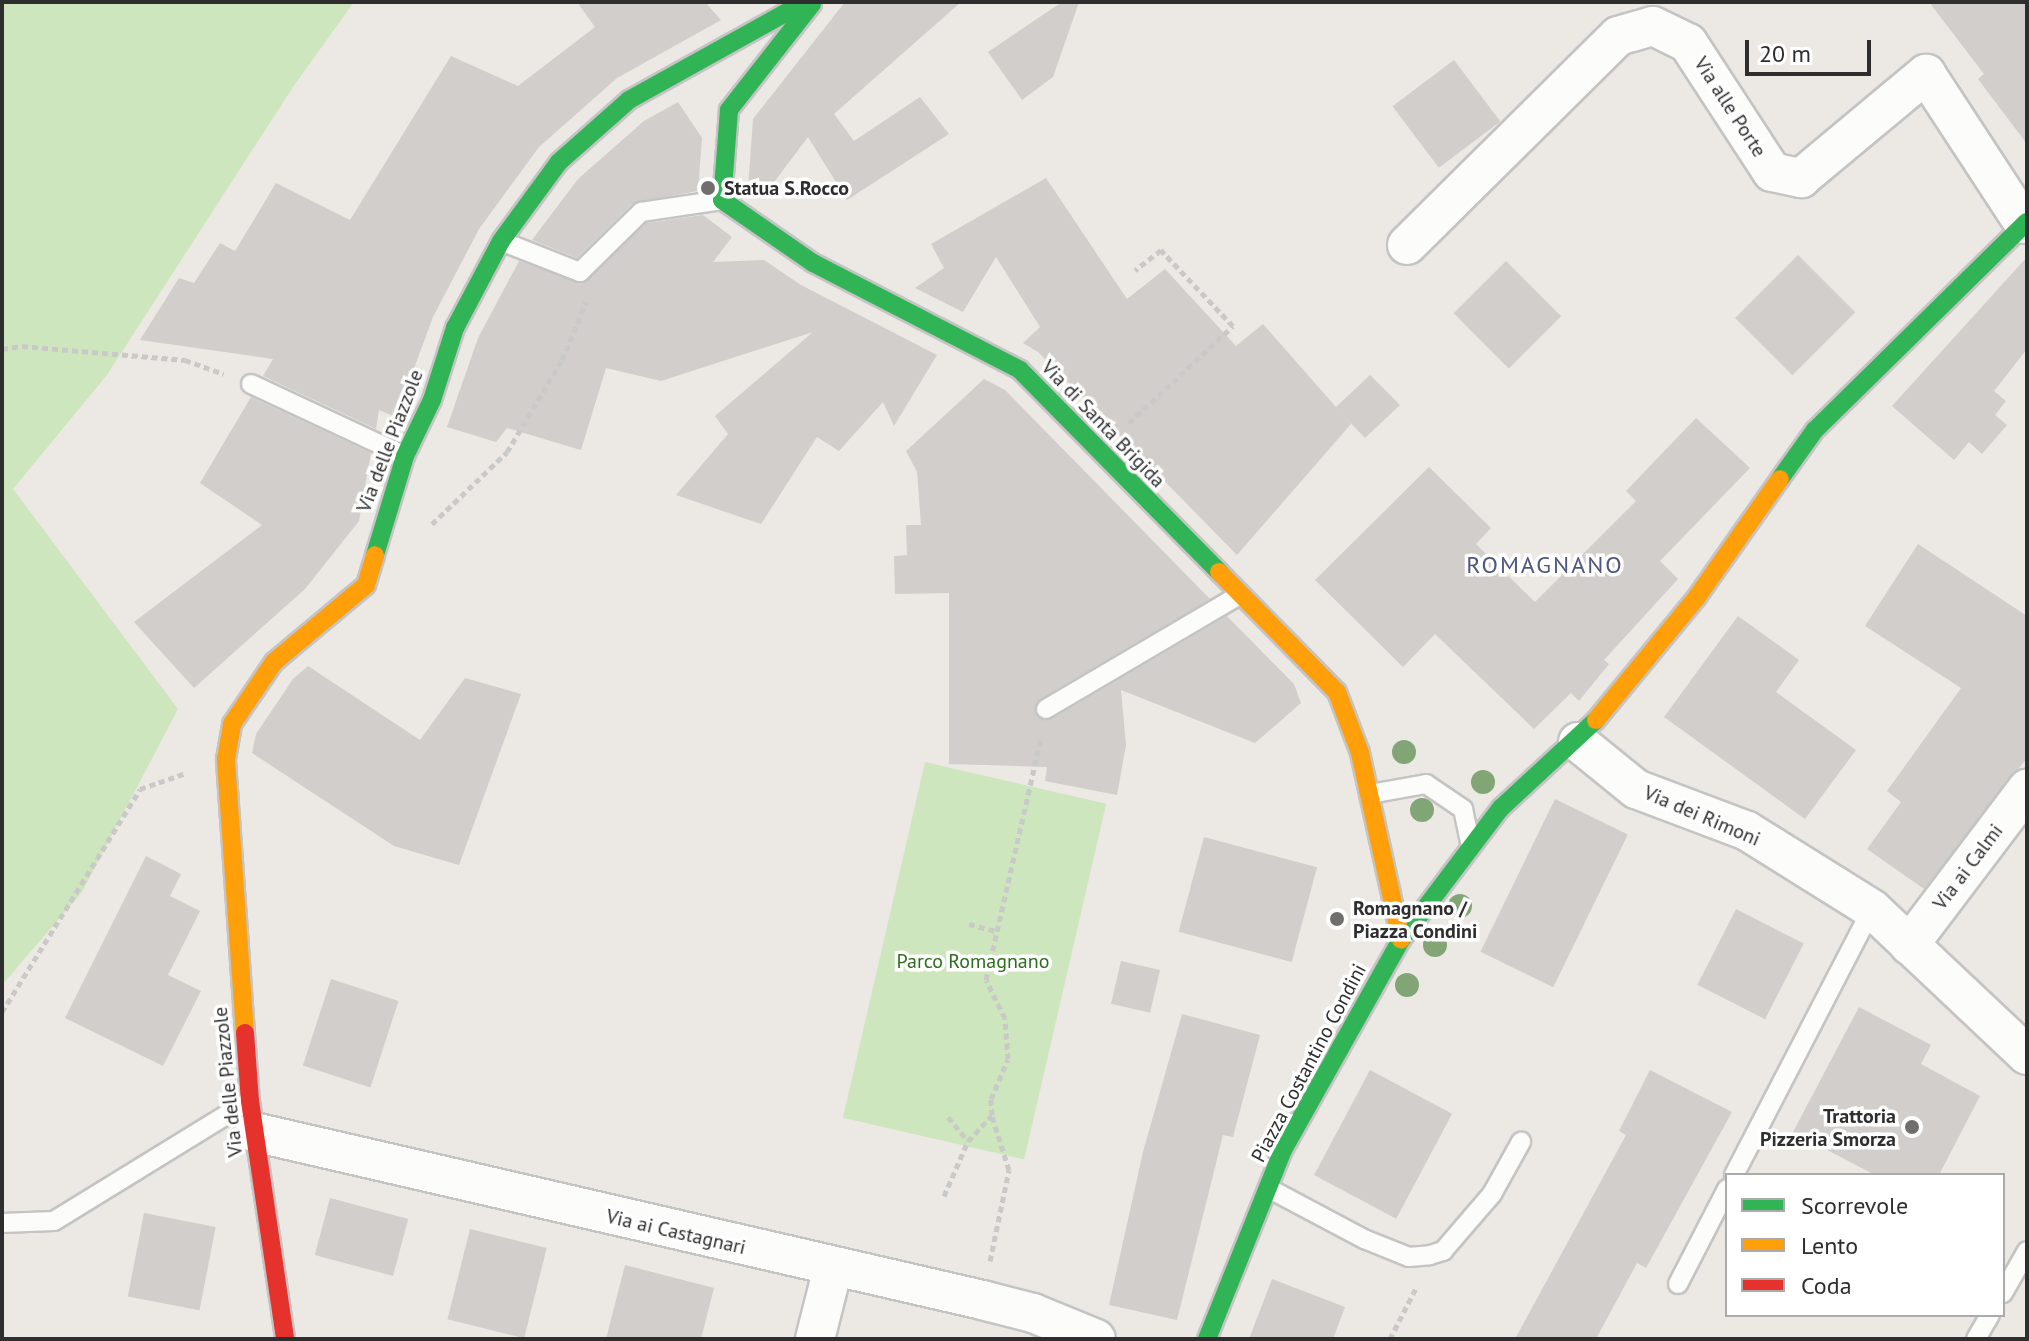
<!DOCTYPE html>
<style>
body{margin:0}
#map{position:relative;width:2029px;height:1341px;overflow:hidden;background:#ece8e4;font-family:"PT Sans",sans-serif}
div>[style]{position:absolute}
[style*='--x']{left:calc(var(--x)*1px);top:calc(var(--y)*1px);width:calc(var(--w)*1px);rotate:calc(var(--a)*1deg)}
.green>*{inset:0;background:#cee6be;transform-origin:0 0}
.building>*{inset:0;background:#d1cecb;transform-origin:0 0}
.path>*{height:5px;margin-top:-2.5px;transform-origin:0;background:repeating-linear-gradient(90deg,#c9c9c8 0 6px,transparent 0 10px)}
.roads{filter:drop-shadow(2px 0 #c5c4c5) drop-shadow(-2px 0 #c5c4c5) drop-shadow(0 2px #c5c4c5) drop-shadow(0 -2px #c5c4c5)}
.lane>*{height:18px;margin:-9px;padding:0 9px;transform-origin:9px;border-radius:9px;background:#fcfcfb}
.street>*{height:38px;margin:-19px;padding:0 19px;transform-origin:19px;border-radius:19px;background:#fcfcfb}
.fast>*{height:18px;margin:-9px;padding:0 9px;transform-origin:9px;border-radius:9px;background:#30b455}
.slow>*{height:18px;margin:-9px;padding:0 9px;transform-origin:9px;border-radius:9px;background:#ff9f0a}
.jam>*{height:18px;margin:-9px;padding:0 9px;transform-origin:9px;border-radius:9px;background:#e5322d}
.trees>*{width:24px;height:24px;margin:-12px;border-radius:50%;background:#82a575}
.dots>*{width:22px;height:22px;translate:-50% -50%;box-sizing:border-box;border:4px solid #fff;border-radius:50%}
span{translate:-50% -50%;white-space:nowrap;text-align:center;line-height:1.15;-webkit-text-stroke:7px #fff;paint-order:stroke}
.street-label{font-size:20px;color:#2e2e2e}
.poi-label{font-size:20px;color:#2e2e2e;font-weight:700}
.left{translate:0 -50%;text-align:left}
.right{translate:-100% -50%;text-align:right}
.park-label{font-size:20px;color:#2c6e1b}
.quarter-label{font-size:24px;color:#4d5680;letter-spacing:2px}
.frame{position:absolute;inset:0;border:4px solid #2e2e2e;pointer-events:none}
.legend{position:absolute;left:1725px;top:1173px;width:280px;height:144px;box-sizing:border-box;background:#fff;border:2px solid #ababab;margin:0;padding:10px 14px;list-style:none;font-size:24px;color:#2e2e2e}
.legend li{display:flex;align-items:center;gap:16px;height:40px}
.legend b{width:40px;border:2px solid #ababab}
.scale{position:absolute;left:1745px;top:40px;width:126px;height:36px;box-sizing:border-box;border:4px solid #2e2e2e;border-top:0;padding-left:10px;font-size:24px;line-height:28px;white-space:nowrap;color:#2e2e2e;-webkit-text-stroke:6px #fff;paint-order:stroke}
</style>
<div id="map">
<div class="green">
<i style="clip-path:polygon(2px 2px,354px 2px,293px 87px,107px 375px,13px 489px,178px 709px,82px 892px,2px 985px)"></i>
<i style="left:925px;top:762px;width:186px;height:365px;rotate:13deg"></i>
</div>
<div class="building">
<i style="clip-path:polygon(577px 2px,705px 2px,721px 20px,617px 78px,539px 147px,479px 229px,433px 317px,396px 417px,379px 410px,376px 429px,263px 376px,273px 359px,140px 340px,179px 278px,194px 283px,220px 243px,235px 251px,276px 183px,350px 220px,451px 56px,518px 86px,595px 27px)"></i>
<i style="clip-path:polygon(845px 2px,961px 2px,834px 114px,854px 141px,920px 97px,949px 134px,847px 200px,808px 137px,762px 198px,748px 188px,753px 119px)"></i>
<i style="clip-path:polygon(1062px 2px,1079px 2px,1053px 77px,1022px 100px,988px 52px)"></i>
<i style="clip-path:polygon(1929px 2px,2027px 2px,2027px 144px,1978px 79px,1984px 74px)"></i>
<i style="left:1454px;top:60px;width:77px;height:77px;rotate:53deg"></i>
<i style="clip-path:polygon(678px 102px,702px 138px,698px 191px,633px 203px,577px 258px,532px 240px,578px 179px,644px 121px)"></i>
<i style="clip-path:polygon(1046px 178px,1127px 299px,1165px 269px,1236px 346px,1263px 324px,1336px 407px,1370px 375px,1400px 405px,1365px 438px,1340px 412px,1351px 424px,1237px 555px,1038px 352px,1023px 343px,1040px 327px,996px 257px,963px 312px,915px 288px,944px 268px,931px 244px)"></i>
<i style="clip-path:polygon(703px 215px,732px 237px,713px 262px,764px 260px,801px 285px,937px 355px,894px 426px,883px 402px,839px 451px,817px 437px,761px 524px,676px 495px,728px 434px,715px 416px,813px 332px,661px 381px,606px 368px,581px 450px,507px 428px,496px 442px,447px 427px,478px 338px,519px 261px,583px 283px,647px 223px)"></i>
<i style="left:1798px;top:255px;width:81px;height:89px;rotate:45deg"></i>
<i style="clip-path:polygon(2027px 257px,2027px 349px,1994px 391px,2006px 401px,1995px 415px,2007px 425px,1982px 454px,1969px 442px,1954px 460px,1892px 406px)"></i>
<i style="left:1506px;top:261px;width:78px;height:74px;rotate:45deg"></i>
<i style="clip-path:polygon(984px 379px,1005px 390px,1210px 599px,1040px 699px,1036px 716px,1052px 719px,1227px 616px,1294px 684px,1301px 703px,1255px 743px,1121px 690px,1126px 745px,1117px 795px,1045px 781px,1047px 767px,949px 764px,949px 593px,895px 594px,894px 556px,907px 555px,906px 525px,921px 525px,917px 472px,906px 451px)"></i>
<i style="clip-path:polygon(251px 397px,371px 453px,359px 521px,305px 589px,194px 688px,134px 622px,262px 525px,200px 483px)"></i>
<i style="clip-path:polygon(1696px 418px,1750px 468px,1660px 561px,1678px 579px,1604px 660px,1609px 664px,1579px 701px,1571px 693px,1534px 729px,1435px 634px,1403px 667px,1315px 580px,1429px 467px,1491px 528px,1476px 544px,1535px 602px,1636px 501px,1626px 491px)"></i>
<i style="clip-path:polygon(1918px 544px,2027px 616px,2027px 758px,1924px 889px,1867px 849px,1901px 802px,1887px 791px,1961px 688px,1865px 626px)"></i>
<i style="clip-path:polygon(1738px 616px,1799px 660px,1776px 692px,1856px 750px,1805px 819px,1664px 717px)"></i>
<i style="clip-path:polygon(308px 666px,420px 740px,465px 678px,521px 694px,459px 865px,394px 846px,252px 753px,256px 734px,293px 679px)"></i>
<i style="left:1555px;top:799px;width:81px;height:170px;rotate:26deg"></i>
<i style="left:1204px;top:837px;width:117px;height:98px;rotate:15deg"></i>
<i style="clip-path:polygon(146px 856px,181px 874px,170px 896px,200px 911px,168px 975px,201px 991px,163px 1066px,65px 1018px)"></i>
<i style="left:1736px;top:909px;width:76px;height:85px;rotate:27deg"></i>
<i style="left:1121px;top:961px;width:40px;height:44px;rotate:13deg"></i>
<i style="left:331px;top:979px;width:71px;height:91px;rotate:18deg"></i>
<i style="clip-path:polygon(1859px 1007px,1931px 1045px,1921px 1064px,1980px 1096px,1939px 1175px,1875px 1175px,1793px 1132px)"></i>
<i style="clip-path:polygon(1182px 1014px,1260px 1035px,1233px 1137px,1223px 1135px,1177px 1320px,1109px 1305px,1143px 1152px)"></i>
<i style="left:1370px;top:1070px;width:93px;height:119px;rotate:28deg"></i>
<i style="clip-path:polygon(1650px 1070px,1732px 1112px,1646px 1268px,1637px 1263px,1596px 1339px,1515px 1339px,1626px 1135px,1619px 1131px)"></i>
<i style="left:330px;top:1198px;width:81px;height:59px;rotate:15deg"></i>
<i style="left:144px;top:1213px;width:73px;height:85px;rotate:11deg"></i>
<i style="left:470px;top:1229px;width:79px;height:93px;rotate:14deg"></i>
<i style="clip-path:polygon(625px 1265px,714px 1288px,701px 1339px,606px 1339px)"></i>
<i style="clip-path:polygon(1272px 1279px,1345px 1307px,1333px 1339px,1249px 1339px)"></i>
</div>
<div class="path">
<i style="--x:2;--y:349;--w:20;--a:-9"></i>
<i style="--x:22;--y:346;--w:164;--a:4.9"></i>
<i style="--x:185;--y:360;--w:41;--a:19.7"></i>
<i style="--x:1129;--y:423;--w:142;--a:-43"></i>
<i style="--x:1233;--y:326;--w:105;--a:-133.5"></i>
<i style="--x:1161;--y:250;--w:33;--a:142"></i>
<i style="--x:432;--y:524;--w:104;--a:-43.8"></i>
<i style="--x:507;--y:452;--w:107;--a:-59.1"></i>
<i style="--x:562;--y:360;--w:63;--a:-67.5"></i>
<i style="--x:969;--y:924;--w:27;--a:15"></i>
<i style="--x:2;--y:1012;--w:262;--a:-58.2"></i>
<i style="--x:140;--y:789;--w:49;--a:-19.2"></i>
<i style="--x:948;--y:1117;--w:31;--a:50"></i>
<i style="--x:944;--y:1196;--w:60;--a:-66.4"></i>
<i style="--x:968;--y:1141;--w:35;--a:-47"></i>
<i style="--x:992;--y:1115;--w:16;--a:-94"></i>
<i style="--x:991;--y:1099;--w:43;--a:-67"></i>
<i style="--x:1008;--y:1059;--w:41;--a:-94.2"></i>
<i style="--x:1005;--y:1018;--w:42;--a:-116.6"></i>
<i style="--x:986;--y:980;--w:248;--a:-77.2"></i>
<i style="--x:990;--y:1261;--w:93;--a:-78.2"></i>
<i style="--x:1009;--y:1170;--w:57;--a:-107.5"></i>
<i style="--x:1390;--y:1339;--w:59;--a:-63"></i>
</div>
<div class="roads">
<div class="lane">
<i style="--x:501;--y:241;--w:85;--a:21.4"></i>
<i style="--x:580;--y:272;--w:86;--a:-44.5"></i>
<i style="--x:641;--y:212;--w:82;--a:-8.4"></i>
<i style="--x:251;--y:384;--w:170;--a:25.1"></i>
<i style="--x:1046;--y:709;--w:223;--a:-30.5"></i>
<i style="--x:1370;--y:794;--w:57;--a:-10.1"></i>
<i style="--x:1426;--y:784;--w:45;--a:34"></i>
<i style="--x:1463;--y:809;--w:33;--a:78"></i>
<i style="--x:1734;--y:1175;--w:300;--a:-62.6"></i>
<i style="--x:1268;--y:1188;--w:109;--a:28"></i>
<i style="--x:1364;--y:1239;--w:48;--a:21.8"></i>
<i style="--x:1409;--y:1257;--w:21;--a:-5"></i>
<i style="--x:1430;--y:1255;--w:14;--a:-17"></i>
<i style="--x:1443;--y:1251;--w:75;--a:-49.3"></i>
<i style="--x:1492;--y:1194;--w:60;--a:-60.9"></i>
<i style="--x:2;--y:1223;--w:52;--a:-2.2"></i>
<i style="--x:54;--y:1221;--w:229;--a:-31.6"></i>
<i style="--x:1678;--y:1284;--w:107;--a:-62.7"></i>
<i style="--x:2003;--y:1293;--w:48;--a:-60.3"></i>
<i style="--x:1976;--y:1339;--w:28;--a:-60"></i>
</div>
<div class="street">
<i style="--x:1407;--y:245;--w:297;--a:-44.7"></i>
<i style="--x:1618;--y:36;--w:36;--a:-16"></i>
<i style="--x:1653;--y:26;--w:39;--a:26"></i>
<i style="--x:1688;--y:43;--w:154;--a:56.9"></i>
<i style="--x:1772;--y:172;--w:30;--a:12"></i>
<i style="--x:1801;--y:178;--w:163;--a:-39.8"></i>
<i style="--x:1926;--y:74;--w:179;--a:56.8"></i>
<i style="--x:1578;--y:742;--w:75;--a:39"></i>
<i style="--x:1636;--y:789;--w:119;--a:20.7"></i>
<i style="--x:1747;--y:831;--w:147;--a:32"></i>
<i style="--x:1872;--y:909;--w:213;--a:43.3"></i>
<i style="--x:1909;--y:945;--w:196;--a:-52.9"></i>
<i style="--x:254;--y:1132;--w:747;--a:12.99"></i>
<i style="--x:982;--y:1300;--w:53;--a:14.3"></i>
<i style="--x:1033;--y:1313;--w:68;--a:22.4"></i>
<i style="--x:815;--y:1339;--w:73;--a:-75.8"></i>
</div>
<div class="fast">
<i style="--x:812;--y:4;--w:135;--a:128.1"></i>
<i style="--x:729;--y:110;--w:90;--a:94.4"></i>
<i style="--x:722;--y:200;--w:111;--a:34.7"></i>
<i style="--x:813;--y:263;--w:233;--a:27.3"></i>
<i style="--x:1020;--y:370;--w:284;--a:45.4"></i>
<i style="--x:1780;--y:479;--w:60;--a:-54.5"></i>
<i style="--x:1815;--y:430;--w:297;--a:-44.5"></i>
<i style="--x:375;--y:555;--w:103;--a:-73.1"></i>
<i style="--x:405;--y:456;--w:62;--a:-64.3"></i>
<i style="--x:432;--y:400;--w:76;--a:-72.3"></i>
<i style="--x:455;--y:328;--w:98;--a:-62.1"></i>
<i style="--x:501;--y:241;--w:98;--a:-53.7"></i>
<i style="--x:559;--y:162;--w:94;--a:-41.5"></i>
<i style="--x:629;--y:100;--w:201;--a:-29.1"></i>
<i style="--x:1207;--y:1339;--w:204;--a:-68.1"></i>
<i style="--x:1283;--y:1150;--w:241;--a:-60.7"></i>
<i style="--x:1401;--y:940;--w:166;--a:-52.9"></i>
<i style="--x:1501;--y:808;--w:129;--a:-42.8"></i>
</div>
<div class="slow">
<i style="--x:1219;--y:572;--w:168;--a:45.5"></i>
<i style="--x:1337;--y:692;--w:65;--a:69.3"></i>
<i style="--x:1360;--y:753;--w:191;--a:77.6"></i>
<i style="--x:1596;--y:720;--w:159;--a:-50.6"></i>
<i style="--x:1697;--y:597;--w:144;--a:-54.9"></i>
<i style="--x:245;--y:1033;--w:275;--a:-94"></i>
<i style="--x:226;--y:759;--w:36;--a:-80"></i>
<i style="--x:232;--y:724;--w:75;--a:-55.9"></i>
<i style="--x:274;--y:662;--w:120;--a:-39.9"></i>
<i style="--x:366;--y:585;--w:31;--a:-73"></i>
</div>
<div class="jam">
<i style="--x:245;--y:1033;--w:68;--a:85.8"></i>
<i style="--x:250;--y:1101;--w:241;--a:81.6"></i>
</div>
</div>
<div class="trees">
<i style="left:1404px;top:752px"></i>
<i style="left:1483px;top:782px"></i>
<i style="left:1422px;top:810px"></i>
<i style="left:1460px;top:906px"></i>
<i style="left:1435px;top:945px"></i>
<i style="left:1407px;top:985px"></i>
</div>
<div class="dots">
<i style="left:708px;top:188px;background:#706f6e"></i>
<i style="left:1337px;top:919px;background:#706f6e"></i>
<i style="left:1912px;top:1127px;background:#706f6e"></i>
</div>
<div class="street-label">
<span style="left:1730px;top:107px;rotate:57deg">Via alle Porte</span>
<span style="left:1103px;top:424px;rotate:46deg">Via di Santa Brigida</span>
<span style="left:390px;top:441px;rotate:-69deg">Via delle Piazzole</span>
<span style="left:1702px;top:816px;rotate:23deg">Via dei Rimoni</span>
<span style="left:1968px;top:867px;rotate:-53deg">Via ai Calmi</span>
<span style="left:1309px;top:1063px;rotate:-62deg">Piazza Costantino Condini</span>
<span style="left:228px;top:1082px;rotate:-96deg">Via delle Piazzole</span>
<span style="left:676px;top:1232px;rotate:13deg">Via ai Castagnari</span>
</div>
<div class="poi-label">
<span class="left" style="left:724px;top:188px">Statua S.Rocco</span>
<span class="left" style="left:1353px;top:920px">Romagnano /<br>Piazza Condini</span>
<span class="right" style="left:1896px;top:1128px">Trattoria<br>Pizzeria Smorza</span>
</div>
<div class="park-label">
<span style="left:973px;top:961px">Parco Romagnano</span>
</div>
<div class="quarter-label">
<span style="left:1545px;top:565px">ROMAGNANO</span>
</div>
<div class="frame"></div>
<ul class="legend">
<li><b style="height:10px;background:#30b455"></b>Scorrevole</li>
<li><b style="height:10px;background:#ff9f0a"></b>Lento</li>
<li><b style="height:10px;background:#e5322d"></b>Coda</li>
</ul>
<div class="scale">20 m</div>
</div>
